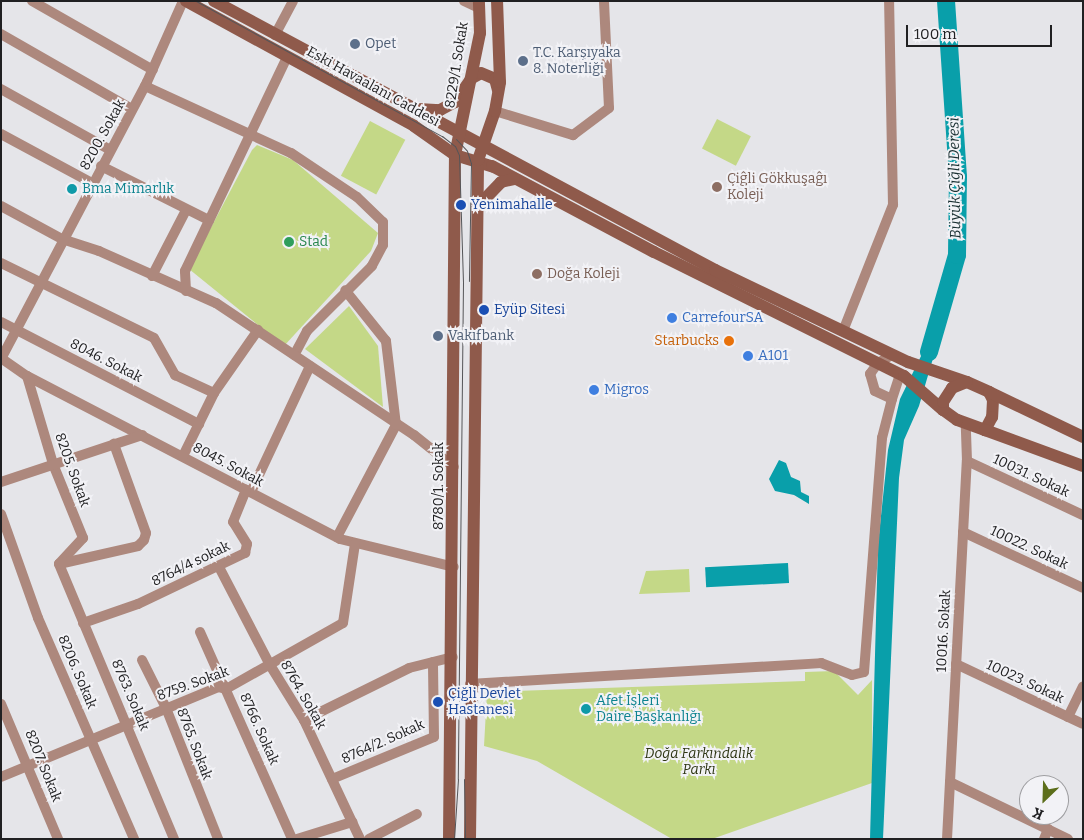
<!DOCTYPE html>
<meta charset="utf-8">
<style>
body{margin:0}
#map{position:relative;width:1084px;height:840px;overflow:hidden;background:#e5e5e9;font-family:Bitter,serif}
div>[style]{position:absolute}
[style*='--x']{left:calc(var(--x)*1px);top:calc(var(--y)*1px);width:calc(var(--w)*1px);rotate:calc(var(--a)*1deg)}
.green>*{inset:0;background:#c4d887;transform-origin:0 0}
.water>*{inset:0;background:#099faa;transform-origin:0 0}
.river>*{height:18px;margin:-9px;padding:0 9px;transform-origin:9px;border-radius:9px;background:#099faa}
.street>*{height:10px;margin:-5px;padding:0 5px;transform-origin:5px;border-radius:5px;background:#ad887d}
.secondary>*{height:12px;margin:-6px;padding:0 6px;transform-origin:6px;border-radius:6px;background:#8f5a4b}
.tram>*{height:1px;margin:-0.5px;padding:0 0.5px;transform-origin:0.5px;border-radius:0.5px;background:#555558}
.dots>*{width:14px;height:14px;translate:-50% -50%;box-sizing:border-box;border:2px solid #f2f2f6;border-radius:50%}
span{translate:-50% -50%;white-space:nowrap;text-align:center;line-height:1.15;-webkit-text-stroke:4px #f2f2f6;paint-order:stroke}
.service-label{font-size:14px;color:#4e5e75}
.left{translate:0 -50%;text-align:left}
.street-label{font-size:14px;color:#202022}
.education-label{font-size:14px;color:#785e54}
.culture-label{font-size:14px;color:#0d838f}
.transit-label{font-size:14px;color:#164399}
.leisure-label{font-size:14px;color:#27864d}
.shop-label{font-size:14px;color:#366cbe}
.food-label{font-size:14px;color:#c56008}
.right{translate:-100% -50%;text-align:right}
.park-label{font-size:14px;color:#2e3614;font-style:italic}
.water-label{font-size:15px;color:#1a3032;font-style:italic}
.frame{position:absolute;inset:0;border:2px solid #202022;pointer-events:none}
.north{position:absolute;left:1019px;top:775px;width:50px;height:50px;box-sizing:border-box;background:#f2f2f6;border:1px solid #9e9ea1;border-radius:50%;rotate:204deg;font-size:14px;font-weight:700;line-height:20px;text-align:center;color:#202022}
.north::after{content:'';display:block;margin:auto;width:18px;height:22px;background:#5c6e1b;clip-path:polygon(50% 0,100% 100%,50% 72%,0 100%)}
.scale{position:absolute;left:906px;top:25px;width:146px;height:22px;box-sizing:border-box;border:2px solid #202022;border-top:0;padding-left:6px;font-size:15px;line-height:18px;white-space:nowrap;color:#202022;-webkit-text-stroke:4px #f2f2f6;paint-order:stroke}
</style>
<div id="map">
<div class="green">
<i style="left:717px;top:119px;width:38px;height:33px;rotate:27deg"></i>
<i style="left:370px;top:121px;width:40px;height:62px;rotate:28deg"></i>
<i style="clip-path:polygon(257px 145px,293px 160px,378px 233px,371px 251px,284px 346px,189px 269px,252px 150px)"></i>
<i style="clip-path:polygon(349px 306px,378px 346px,383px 407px,305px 349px)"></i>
<i style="clip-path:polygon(689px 569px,690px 592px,639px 594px,646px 571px)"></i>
<i style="clip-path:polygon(834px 671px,858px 695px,872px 680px,872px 783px,712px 839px,672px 839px,537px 761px,484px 746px,487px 692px,805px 681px,805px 672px)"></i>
</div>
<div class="water">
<i style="clip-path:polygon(924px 350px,934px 355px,919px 406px,904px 440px,899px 478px,883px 839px,870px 839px,878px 544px,888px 450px,900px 399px)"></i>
<i style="clip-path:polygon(779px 460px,786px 463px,791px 477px,800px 481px,801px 492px,809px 496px,809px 504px,794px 495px,775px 491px,769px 479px)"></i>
<i style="left:788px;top:563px;width:20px;height:83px;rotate:87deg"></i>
</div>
<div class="river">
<i style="--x:929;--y:352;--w:101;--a:-73.9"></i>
<i style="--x:957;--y:255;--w:78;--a:-89.3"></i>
<i style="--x:958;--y:177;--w:176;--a:-93.9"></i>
</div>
<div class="street">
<i style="--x:32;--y:1;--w:139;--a:29.7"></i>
<i style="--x:464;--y:1;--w:17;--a:25"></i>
<i style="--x:1;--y:34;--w:151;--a:29.8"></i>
<i style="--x:275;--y:35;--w:38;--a:-62"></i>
<i style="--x:145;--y:86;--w:161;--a:24.7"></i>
<i style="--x:291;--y:153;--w:79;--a:33.7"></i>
<i style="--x:357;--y:197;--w:36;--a:44"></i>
<i style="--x:383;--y:222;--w:23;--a:90"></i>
<i style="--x:383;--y:245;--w:24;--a:118"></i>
<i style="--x:372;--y:266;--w:92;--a:135"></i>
<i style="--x:307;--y:331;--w:27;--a:118"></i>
<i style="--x:1;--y:89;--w:125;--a:29.2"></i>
<i style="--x:495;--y:111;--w:82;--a:17.1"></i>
<i style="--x:573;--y:135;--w:45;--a:-36.9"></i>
<i style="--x:609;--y:108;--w:107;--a:-92.7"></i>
<i style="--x:1;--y:134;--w:103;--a:28.3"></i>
<i style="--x:101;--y:166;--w:121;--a:26.6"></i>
<i style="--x:1;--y:206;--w:69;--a:28.4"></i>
<i style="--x:62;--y:239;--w:39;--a:18"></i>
<i style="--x:99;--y:251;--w:128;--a:24"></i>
<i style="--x:216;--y:303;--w:238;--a:33.7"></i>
<i style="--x:414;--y:435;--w:51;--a:38.7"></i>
<i style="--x:1;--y:263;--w:170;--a:26.1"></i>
<i style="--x:154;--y:338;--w:43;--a:60.4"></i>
<i style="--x:175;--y:375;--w:43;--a:24.8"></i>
<i style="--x:152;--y:276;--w:74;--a:-62.7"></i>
<i style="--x:186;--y:291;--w:20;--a:-93"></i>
<i style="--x:185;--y:271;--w:237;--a:-64.5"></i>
<i style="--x:1;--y:322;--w:223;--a:27.3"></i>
<i style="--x:843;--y:331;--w:136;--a:-68.4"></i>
<i style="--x:893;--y:205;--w:204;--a:-91.1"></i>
<i style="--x:1;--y:358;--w:32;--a:35"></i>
<i style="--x:27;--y:376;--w:353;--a:27.5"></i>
<i style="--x:340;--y:539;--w:117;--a:13.8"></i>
<i style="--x:1;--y:359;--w:313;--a:-62.2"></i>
<i style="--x:147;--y:82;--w:89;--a:-66"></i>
<i style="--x:27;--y:376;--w:92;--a:73.5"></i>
<i style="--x:53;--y:464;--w:80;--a:67.9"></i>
<i style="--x:83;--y:538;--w:35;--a:133"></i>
<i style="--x:892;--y:399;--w:26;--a:-72"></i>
<i style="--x:183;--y:456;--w:70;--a:-63.8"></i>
<i style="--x:214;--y:393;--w:77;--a:-55.1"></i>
<i style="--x:967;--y:461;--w:128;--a:25"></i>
<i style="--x:1;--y:482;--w:149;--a:-18.4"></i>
<i style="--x:251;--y:492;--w:139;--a:-64.9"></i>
<i style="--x:1;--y:514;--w:110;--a:70.4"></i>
<i style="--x:38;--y:618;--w:241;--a:66.5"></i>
<i style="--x:963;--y:532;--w:132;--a:25"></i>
<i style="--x:337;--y:537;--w:127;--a:-62.2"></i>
<i style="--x:396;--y:425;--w:85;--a:-96.8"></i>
<i style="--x:386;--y:341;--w:65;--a:-128.8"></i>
<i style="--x:59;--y:564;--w:298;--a:67.3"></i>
<i style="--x:59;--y:564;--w:81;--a:-12.8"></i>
<i style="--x:138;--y:546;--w:8;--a:-45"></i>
<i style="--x:144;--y:540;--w:7;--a:-74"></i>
<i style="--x:146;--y:533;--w:95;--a:-109.8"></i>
<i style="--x:219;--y:567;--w:110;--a:62.5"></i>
<i style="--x:270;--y:665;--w:65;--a:58.3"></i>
<i style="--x:304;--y:720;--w:132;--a:64.8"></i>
<i style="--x:83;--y:623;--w:58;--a:-19.1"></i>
<i style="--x:138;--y:604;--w:119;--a:-25.5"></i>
<i style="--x:245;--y:553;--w:9;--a:-77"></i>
<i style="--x:247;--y:544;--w:26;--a:-122"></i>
<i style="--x:233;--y:522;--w:35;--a:-68"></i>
<i style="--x:200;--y:632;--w:227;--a:66"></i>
<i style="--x:142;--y:660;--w:54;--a:63.4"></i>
<i style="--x:166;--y:708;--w:141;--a:68.3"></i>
<i style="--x:956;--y:664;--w:140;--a:25.3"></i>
<i style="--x:470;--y:684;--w:352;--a:-3.4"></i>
<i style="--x:821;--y:663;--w:33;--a:21"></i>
<i style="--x:852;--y:675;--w:12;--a:-14"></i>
<i style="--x:864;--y:672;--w:235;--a:-85.6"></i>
<i style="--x:882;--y:438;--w:40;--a:-75.6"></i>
<i style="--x:892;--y:399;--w:19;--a:-155"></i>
<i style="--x:875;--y:391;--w:18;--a:-106"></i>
<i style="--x:870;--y:374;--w:14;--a:-54"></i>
<i style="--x:878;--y:363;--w:16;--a:-30"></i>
<i style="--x:1;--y:704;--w:147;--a:67.1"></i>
<i style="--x:1068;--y:717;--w:34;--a:-64"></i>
<i style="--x:304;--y:720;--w:117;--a:-26.3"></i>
<i style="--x:409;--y:668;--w:45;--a:-14"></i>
<i style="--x:1;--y:777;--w:235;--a:-22.5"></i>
<i style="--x:218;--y:687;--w:8;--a:14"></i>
<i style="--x:226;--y:689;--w:134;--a:-29.4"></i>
<i style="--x:343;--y:623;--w:80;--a:-81.4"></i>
<i style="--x:332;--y:779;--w:110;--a:-22.4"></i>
<i style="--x:434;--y:737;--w:75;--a:-90.8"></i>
<i style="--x:950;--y:782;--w:131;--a:25.8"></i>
<i style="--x:297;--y:839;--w:58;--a:-17.2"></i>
<i style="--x:369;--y:839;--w:54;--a:-27.5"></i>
<i style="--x:947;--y:839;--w:379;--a:-87"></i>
<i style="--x:967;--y:461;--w:36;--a:-92"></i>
<i style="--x:1044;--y:839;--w:11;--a:-68"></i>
</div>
<div class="secondary">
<i style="--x:186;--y:1;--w:260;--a:28.7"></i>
<i style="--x:414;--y:126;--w:50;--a:35.3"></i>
<i style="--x:455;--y:155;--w:39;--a:17"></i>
<i style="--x:492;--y:166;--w:183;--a:28"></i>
<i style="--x:654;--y:252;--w:279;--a:26.4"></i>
<i style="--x:904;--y:376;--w:52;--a:41.1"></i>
<i style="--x:214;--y:1;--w:569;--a:28.23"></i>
<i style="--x:715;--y:270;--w:214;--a:25.5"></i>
<i style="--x:908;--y:362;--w:62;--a:18.7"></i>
<i style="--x:418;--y:109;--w:22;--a:3"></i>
<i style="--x:440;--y:110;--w:17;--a:-28"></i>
<i style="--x:455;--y:102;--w:29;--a:-55"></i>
<i style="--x:472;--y:78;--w:10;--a:-29"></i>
<i style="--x:481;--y:73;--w:15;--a:23"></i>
<i style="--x:495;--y:79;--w:11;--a:75"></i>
<i style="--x:478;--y:206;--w:33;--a:-46"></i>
<i style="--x:501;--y:182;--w:13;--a:-13"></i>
<i style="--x:967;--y:382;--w:24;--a:24"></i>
<i style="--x:989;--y:392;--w:9;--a:63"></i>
<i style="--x:993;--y:400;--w:17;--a:93"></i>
<i style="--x:992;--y:417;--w:15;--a:118"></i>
<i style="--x:985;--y:430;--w:30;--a:-160"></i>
<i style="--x:957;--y:420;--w:17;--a:-144"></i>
<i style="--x:943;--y:410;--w:8;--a:-90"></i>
<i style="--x:943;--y:402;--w:17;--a:-57"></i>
<i style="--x:952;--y:388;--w:16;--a:-22"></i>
<i style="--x:989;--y:392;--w:104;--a:25.6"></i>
<i style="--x:985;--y:430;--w:104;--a:20.2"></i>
<i style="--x:449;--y:839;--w:684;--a:-89.5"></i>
<i style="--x:455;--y:155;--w:125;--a:-78.4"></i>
<i style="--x:480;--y:33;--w:32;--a:-92"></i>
<i style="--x:470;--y:839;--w:679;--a:-89.32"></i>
<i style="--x:478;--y:160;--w:52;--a:-70.9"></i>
<i style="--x:495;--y:111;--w:29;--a:-80"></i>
<i style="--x:500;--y:82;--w:81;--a:-92.1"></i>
</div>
<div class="tram">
<i style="--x:196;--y:1;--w:281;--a:28.8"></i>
<i style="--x:442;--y:136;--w:16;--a:38"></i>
<i style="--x:455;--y:146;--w:10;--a:66"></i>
<i style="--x:459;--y:155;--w:127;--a:88.2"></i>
<i style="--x:463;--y:282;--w:497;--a:90.6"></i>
<i style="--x:458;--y:779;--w:60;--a:93.8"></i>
<i style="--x:456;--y:139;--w:16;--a:47"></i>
<i style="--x:467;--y:151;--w:13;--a:72"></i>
<i style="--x:471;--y:163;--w:118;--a:91"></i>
<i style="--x:464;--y:779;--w:60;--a:89"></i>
</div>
<div class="dots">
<i style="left:355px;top:44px;background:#5c6f8a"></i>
<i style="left:523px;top:61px;background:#5c6f8a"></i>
<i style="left:717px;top:187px;background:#8d6e63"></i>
<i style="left:72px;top:189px;background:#0f9aa8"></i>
<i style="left:461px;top:205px;background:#1a4fb4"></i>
<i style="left:289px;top:242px;background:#2e9e5b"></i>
<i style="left:537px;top:274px;background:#8d6e63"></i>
<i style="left:484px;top:310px;background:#1a4fb4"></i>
<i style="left:672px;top:318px;background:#3f7fe0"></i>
<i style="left:438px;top:336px;background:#5c6f8a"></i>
<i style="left:729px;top:341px;background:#e8710a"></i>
<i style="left:748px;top:356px;background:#3f7fe0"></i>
<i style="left:594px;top:390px;background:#3f7fe0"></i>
<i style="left:438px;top:702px;background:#1a4fb4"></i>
<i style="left:586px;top:709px;background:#0f9aa8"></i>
</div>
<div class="service-label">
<span class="left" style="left:365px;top:44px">Opet</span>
<span class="left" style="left:533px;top:61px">T.C. Karşıyaka<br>8. Noterliği</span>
<span class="left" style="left:448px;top:336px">Vakıfbank</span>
</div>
<div class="street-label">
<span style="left:457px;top:65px;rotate:-81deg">8229/1. Sokak</span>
<span style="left:373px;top:87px;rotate:29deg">Eski Havaalanı Caddesi</span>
<span style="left:103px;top:135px;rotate:-61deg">8200. Sokak</span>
<span style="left:106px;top:361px;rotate:27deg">8046. Sokak</span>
<span style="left:228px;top:465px;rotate:28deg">8045. Sokak</span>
<span style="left:72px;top:470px;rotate:70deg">8205. Sokak</span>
<span style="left:1031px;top:476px;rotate:25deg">10031. Sokak</span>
<span style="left:439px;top:486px;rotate:-90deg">8780/1. Sokak</span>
<span style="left:1029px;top:548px;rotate:25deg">10022. Sokak</span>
<span style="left:191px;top:564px;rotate:-26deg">8764/4 sokak</span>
<span style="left:944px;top:631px;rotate:-87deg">10016. Sokak</span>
<span style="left:77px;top:672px;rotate:67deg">8206. Sokak</span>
<span style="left:1025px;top:682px;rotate:25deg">10023. Sokak</span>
<span style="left:193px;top:684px;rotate:-20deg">8759. Sokak</span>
<span style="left:130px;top:695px;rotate:67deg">8763. Sokak</span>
<span style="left:303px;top:695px;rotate:60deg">8764. Sokak</span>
<span style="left:259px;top:729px;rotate:66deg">8766. Sokak</span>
<span style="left:383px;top:742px;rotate:-24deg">8764/2. Sokak</span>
<span style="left:194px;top:744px;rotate:69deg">8765. Sokak</span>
<span style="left:43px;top:766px;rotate:68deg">8207. Sokak</span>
</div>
<div class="education-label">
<span class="left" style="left:727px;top:187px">Çiĝli Gökkuşaĝı<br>Koleji</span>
<span class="left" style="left:547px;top:274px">Doğa Koleji</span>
</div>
<div class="culture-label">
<span class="left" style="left:82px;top:189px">Bma Mimarlık</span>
<span class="left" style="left:596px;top:709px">Afet İşleri<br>Daire Başkanlığı</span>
</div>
<div class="transit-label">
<span class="left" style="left:471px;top:205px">Yenimahalle</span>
<span class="left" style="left:494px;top:310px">Eyüp Sitesi</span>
<span class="left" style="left:448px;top:702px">Çiğli Devlet<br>Hastanesi</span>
</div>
<div class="leisure-label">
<span class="left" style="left:299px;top:242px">Stad</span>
</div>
<div class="shop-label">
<span class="left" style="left:682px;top:318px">CarrefourSA</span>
<span class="left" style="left:758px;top:356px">A101</span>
<span class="left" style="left:604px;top:390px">Migros</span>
</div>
<div class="food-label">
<span class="right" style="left:719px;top:341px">Starbucks</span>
</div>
<div class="park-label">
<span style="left:699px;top:762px">Doğa Farkındalık<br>Parkı</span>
</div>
<div class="water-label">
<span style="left:955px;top:178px;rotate:-91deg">Büyük Çiğli Deresi</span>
</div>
<div class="frame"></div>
<div class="north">K</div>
<div class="scale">100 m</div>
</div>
